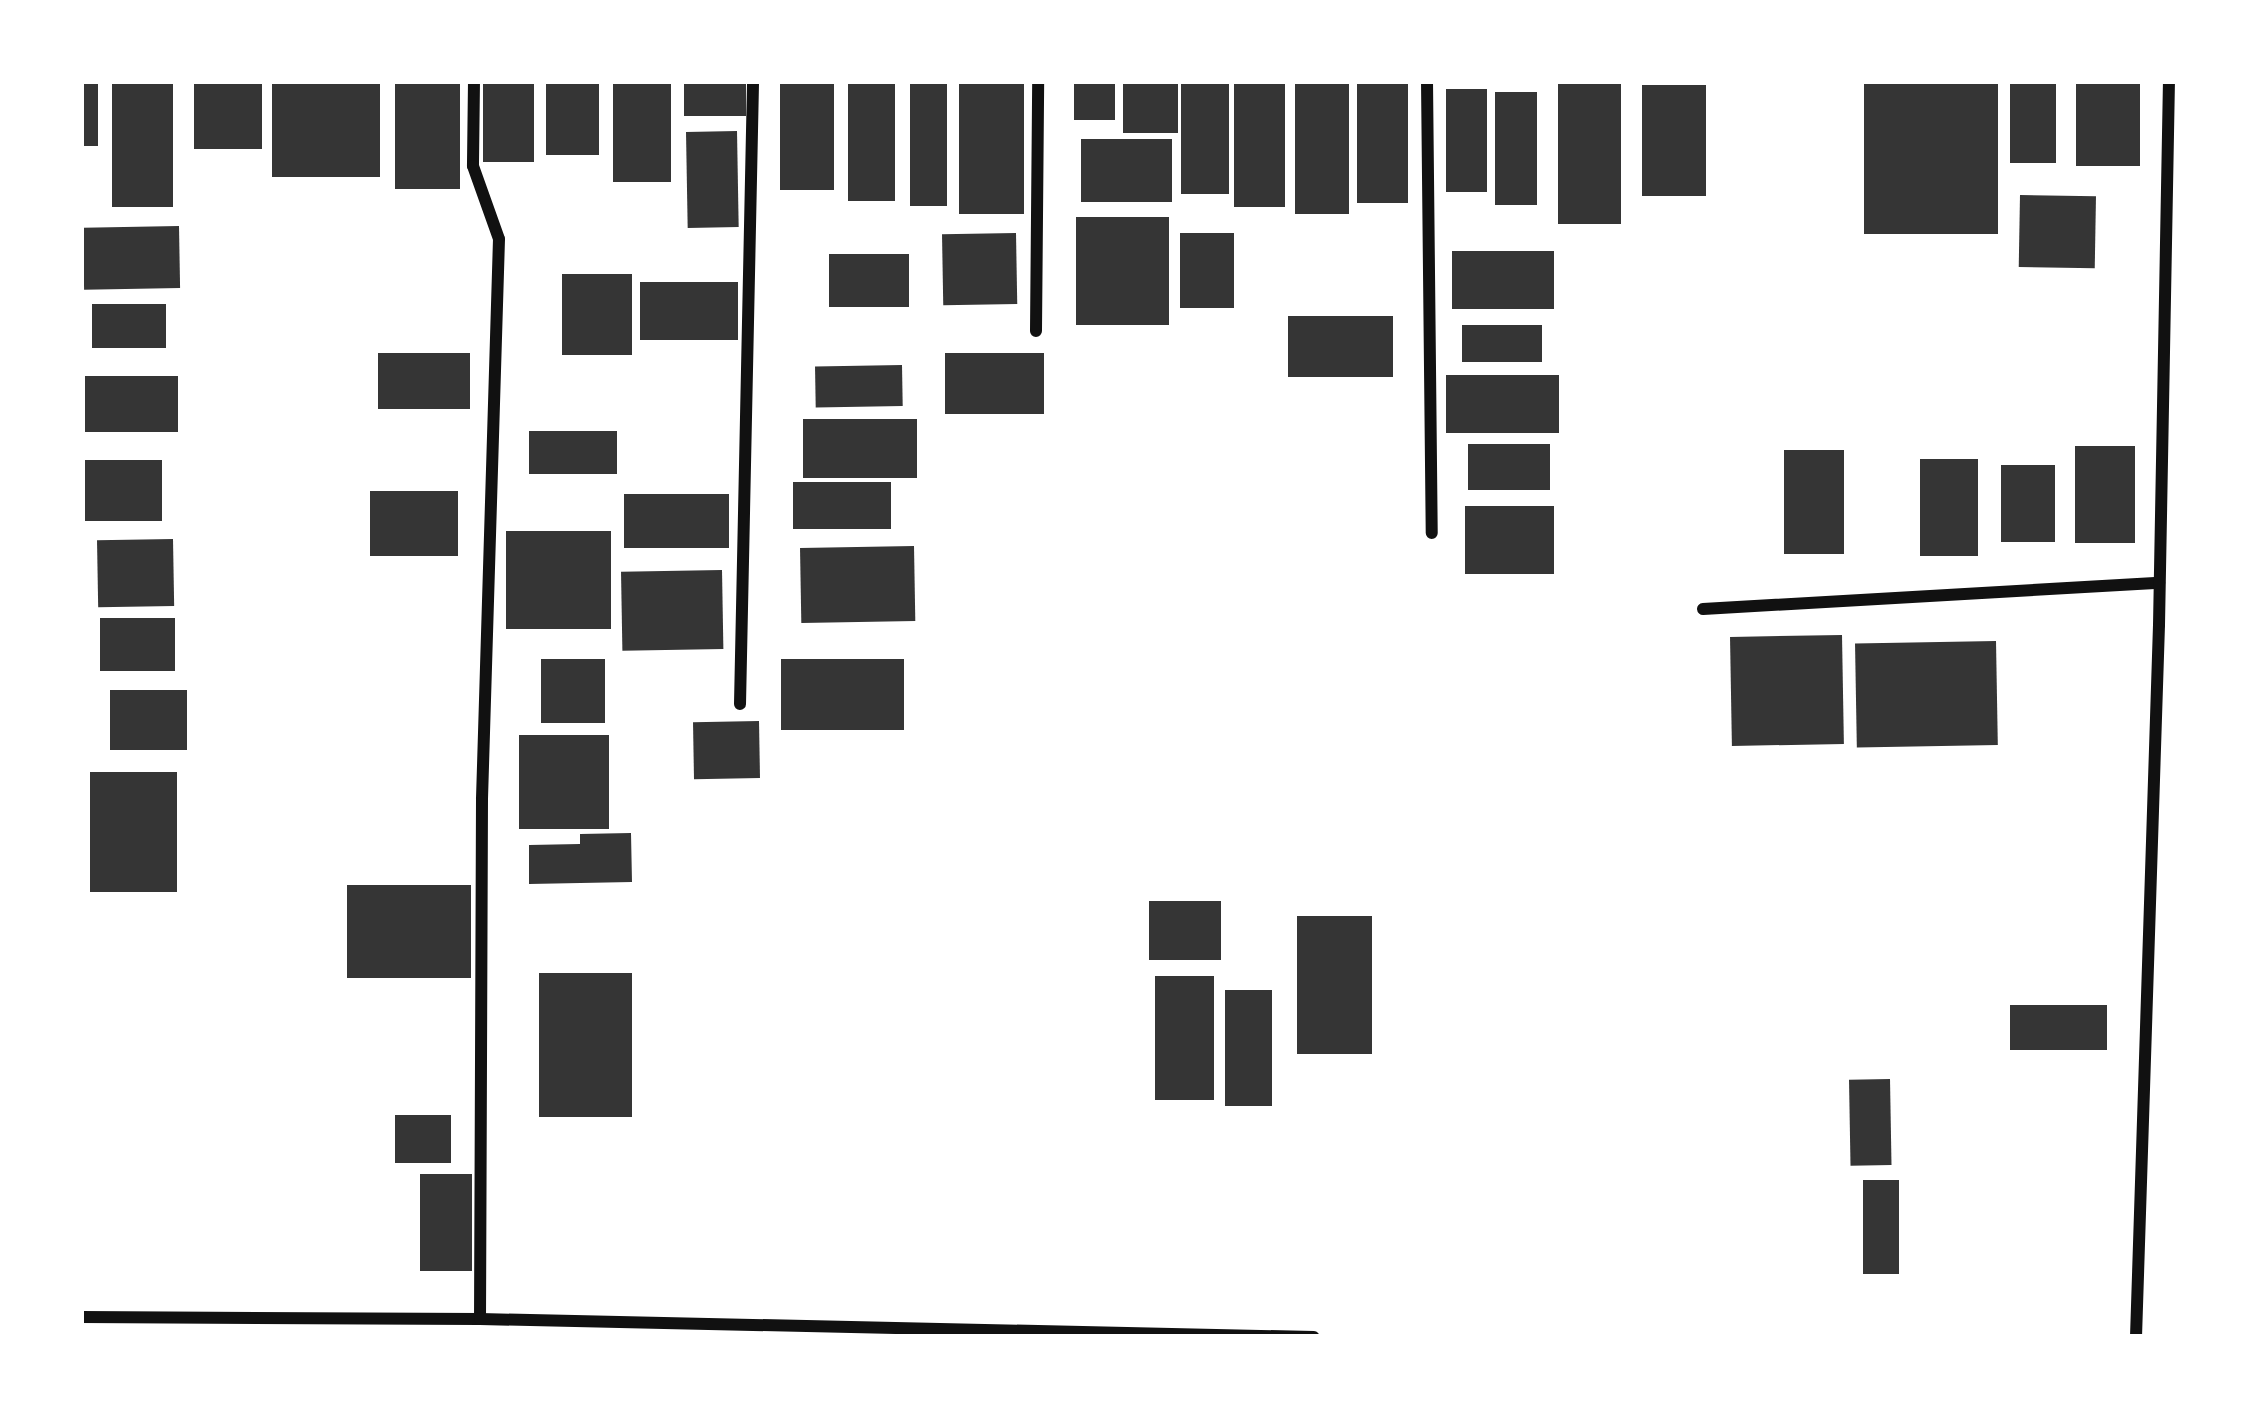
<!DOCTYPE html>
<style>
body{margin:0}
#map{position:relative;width:2266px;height:1418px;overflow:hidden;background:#fff;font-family:Rubik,sans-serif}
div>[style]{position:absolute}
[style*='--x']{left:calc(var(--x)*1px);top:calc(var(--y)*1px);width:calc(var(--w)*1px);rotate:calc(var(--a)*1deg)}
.building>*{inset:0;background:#353535;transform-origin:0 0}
.minor>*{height:12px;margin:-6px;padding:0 6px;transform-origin:6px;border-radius:6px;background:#111}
span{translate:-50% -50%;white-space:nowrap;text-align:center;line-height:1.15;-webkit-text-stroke:12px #fff;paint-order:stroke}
.frame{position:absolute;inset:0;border:84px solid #fff;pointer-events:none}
</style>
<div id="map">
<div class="building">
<i style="left:81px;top:81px;width:17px;height:65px"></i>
<i style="left:112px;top:81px;width:61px;height:126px"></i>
<i style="left:194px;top:81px;width:68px;height:68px"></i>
<i style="left:272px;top:81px;width:108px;height:96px"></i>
<i style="left:395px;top:81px;width:65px;height:108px"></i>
<i style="left:483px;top:81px;width:51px;height:81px"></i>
<i style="left:546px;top:81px;width:53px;height:74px"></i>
<i style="left:613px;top:81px;width:58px;height:101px"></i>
<i style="left:684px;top:81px;width:62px;height:35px"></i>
<i style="left:780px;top:81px;width:54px;height:109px"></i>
<i style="left:910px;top:81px;width:37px;height:125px"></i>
<i style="left:959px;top:81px;width:65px;height:133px"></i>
<i style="left:1074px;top:81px;width:41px;height:39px"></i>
<i style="left:1123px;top:81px;width:55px;height:52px"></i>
<i style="left:1181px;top:81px;width:48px;height:113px"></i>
<i style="left:1295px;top:81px;width:54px;height:133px"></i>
<i style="left:1357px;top:81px;width:51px;height:122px"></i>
<i style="left:1558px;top:81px;width:63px;height:143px"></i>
<i style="left:1864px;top:81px;width:134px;height:153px"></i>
<i style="left:2010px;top:81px;width:46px;height:82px"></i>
<i style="left:2076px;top:81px;width:64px;height:85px"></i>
<i style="left:1234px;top:83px;width:51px;height:124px"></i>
<i style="left:895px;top:84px;width:117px;height:47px;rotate:90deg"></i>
<i style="left:1642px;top:85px;width:64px;height:111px"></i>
<i style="left:1446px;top:89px;width:41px;height:103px"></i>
<i style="left:1495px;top:92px;width:42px;height:113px"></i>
<i style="left:737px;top:131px;width:96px;height:51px;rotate:89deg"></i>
<i style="left:1172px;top:139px;width:63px;height:91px;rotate:90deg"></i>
<i style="left:2020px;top:195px;width:76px;height:72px;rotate:1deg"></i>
<i style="left:1076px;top:217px;width:93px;height:108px"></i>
<i style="left:179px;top:226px;width:62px;height:96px;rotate:89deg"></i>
<i style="left:1016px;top:233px;width:71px;height:74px;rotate:89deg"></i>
<i style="left:1180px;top:233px;width:54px;height:75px"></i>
<i style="left:1554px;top:251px;width:58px;height:102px;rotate:90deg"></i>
<i style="left:909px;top:254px;width:53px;height:80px;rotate:90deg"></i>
<i style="left:562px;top:274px;width:70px;height:81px"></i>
<i style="left:738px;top:282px;width:58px;height:98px;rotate:90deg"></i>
<i style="left:92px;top:304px;width:74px;height:44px"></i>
<i style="left:1393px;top:316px;width:61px;height:105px;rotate:90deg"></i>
<i style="left:1542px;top:325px;width:37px;height:80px;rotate:90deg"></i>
<i style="left:378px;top:353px;width:92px;height:56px"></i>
<i style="left:945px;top:353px;width:99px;height:61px"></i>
<i style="left:902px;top:365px;width:41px;height:87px;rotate:89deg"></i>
<i style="left:1446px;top:375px;width:113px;height:58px"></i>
<i style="left:85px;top:376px;width:93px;height:56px"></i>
<i style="left:803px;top:419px;width:114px;height:59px"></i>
<i style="left:529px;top:431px;width:88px;height:43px"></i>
<i style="left:1550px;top:444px;width:46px;height:82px;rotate:90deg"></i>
<i style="left:2075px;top:446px;width:60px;height:97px"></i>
<i style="left:1784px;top:450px;width:60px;height:104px"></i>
<i style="left:1920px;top:459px;width:58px;height:97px"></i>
<i style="left:85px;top:460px;width:77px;height:61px"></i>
<i style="left:2055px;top:465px;width:77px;height:54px;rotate:90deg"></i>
<i style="left:793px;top:482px;width:98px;height:47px"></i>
<i style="left:370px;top:491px;width:88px;height:65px"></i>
<i style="left:624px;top:494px;width:105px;height:54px"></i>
<i style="left:1554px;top:506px;width:68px;height:89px;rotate:90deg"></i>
<i style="left:506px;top:531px;width:105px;height:98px"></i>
<i style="left:173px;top:539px;width:67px;height:76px;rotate:89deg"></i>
<i style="left:914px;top:546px;width:75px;height:114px;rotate:89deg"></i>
<i style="left:722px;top:570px;width:79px;height:101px;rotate:89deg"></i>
<i style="left:100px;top:618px;width:75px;height:53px"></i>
<i style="left:1842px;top:635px;width:109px;height:112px;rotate:89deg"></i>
<i style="left:1996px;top:641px;width:104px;height:141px;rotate:89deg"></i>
<i style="left:541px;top:659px;width:64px;height:64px"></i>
<i style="left:781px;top:659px;width:123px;height:71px"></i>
<i style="left:110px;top:690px;width:77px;height:60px"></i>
<i style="left:759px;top:721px;width:57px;height:66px;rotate:89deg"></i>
<i style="left:519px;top:735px;width:90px;height:94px"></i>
<i style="left:90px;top:772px;width:87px;height:120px"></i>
<i style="clip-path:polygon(631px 833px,632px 882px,529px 884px,529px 845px,580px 844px,580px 834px)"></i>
<i style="left:347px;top:885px;width:124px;height:93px"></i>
<i style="left:1149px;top:901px;width:72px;height:59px"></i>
<i style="left:1297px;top:916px;width:75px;height:138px"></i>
<i style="left:632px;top:973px;width:144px;height:93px;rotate:90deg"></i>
<i style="left:1214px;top:976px;width:124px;height:59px;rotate:90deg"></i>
<i style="left:1225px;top:990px;width:47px;height:116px"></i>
<i style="left:2010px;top:1005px;width:97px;height:45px"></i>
<i style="left:1890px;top:1079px;width:86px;height:41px;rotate:89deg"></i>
<i style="left:395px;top:1115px;width:56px;height:48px"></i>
<i style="left:420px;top:1174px;width:52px;height:97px"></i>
<i style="left:1863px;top:1180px;width:36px;height:94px"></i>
</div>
<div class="minor">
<i style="--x:474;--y:81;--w:85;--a:90.7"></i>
<i style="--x:473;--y:166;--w:77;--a:70.4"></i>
<i style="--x:499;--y:239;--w:561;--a:91.74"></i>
<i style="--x:482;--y:800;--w:519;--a:90.22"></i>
<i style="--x:1427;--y:81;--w:452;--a:89.4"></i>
<i style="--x:1036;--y:331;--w:250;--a:-89.5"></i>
<i style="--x:1703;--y:609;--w:457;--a:-3.3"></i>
<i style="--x:740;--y:704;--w:623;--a:-88.8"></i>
<i style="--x:81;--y:1317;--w:399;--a:0.3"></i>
<i style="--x:480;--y:1319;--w:834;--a:1.24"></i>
<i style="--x:2136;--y:1337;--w:712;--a:-88.15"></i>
<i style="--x:2159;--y:625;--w:544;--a:-88.95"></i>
</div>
<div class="frame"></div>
</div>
